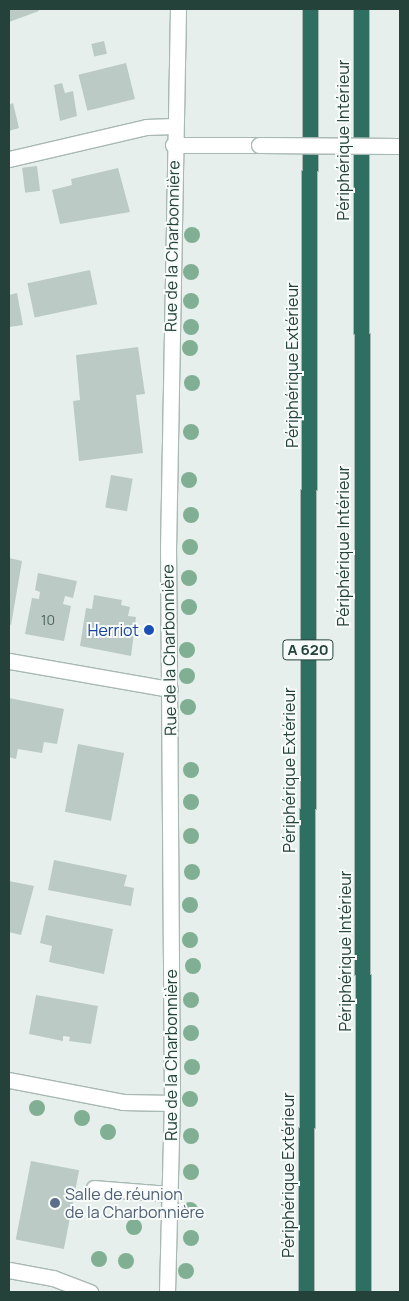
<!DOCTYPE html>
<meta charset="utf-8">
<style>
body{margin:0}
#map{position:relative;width:409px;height:1301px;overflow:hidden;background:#e6efeb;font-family:Manrope,sans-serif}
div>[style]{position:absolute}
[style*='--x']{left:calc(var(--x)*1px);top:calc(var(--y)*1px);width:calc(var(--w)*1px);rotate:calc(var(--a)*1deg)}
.building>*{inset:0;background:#bbcac4;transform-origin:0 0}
.roads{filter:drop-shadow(1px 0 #a8b8b2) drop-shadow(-1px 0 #a8b8b2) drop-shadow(0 1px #a8b8b2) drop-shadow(0 -1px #a8b8b2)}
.minor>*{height:15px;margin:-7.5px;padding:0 7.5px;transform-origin:7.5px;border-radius:7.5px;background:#fff}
.highway>*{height:15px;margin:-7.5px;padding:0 7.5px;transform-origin:7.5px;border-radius:7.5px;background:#2f6f62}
.bridges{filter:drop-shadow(1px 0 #a8b8b2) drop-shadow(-1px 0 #a8b8b2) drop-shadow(0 1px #a8b8b2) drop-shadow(0 -1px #a8b8b2)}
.minor-bridge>*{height:15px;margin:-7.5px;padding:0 7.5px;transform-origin:7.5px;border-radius:7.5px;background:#fff}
.trees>*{width:16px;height:16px;margin:-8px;border-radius:50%;background:#80af93}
.dots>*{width:14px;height:14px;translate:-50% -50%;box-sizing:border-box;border:2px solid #f7fbf9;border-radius:50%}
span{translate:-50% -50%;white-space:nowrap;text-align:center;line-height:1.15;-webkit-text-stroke:4px #f7fbf9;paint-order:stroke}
.number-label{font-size:14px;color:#4a645c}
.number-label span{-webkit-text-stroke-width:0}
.shield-label span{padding:1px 4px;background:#f7fbf9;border:1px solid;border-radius:4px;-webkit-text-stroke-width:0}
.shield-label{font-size:15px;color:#24423a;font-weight:700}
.street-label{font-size:16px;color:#24423a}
.transit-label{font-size:16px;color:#164399}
.right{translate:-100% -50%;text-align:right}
.service-label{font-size:16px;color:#4e5e75}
.left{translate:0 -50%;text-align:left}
.frame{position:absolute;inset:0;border:10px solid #24423a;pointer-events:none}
</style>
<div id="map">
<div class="building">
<i style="clip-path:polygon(9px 9px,38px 9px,39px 11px,9px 22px)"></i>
<i style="left:104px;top:41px;width:13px;height:13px;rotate:77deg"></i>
<i style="left:126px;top:63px;width:37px;height:49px;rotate:76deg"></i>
<i style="clip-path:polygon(62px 83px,65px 93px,73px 91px,77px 116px,60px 121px,54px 85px)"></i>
<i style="clip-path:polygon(13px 103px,19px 128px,9px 131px,9px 105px)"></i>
<i style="left:37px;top:166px;width:25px;height:15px;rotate:83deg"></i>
<i style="clip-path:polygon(118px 168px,130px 212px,60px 224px,52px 190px,72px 185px,71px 179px)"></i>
<i style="left:90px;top:270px;width:35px;height:64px;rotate:78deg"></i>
<i style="clip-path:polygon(17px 293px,23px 325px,9px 327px,9px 295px)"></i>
<i style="clip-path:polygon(138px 347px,145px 394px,136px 395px,143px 453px,79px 461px,73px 401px,80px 400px,76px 355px)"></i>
<i style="left:111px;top:475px;width:22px;height:33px;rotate:10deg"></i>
<i style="clip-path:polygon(9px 558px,22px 561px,11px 625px,9px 624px)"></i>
<i style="clip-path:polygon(38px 573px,77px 581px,73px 598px,65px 596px,63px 604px,71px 606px,64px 641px,25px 634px,32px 598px,39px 599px,40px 592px,35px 590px)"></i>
<i style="clip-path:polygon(94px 595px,122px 600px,121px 605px,130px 607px,128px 616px,136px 617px,131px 656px,80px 646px,86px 608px,92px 609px)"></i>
<i style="clip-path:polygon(9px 698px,64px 709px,57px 744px,44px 742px,42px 753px,18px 749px,16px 759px,9px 757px)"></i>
<i style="left:78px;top:744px;width:47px;height:69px;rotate:11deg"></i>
<i style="clip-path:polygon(54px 860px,127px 875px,124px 886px,134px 888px,131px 906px,48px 890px)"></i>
<i style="clip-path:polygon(9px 881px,34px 886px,21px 935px,9px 932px)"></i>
<i style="clip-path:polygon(46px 915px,113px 929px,104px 974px,49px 962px,52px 946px,40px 943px)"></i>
<i style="clip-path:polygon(36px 995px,98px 1006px,91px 1044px,69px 1041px,70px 1037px,63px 1036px,63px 1041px,29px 1034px)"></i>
<i style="left:31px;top:1161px;width:49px;height:80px;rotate:11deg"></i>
</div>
<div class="roads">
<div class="minor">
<i style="--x:173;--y:145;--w:86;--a:0"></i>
<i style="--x:9;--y:159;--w:141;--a:-13.1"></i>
<i style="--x:146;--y:127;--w:28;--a:-2"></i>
<i style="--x:9;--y:661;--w:163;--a:9.9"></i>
<i style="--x:9;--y:1080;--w:116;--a:10.9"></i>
<i style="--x:123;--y:1102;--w:49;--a:1.2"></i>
<i style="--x:94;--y:1188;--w:77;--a:4.5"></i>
<i style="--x:9;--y:1270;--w:45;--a:10.3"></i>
<i style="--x:53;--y:1278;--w:40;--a:21"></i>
<i style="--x:167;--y:1292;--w:189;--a:-88.5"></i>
<i style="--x:172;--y:1103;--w:553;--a:-90.41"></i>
<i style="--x:168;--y:550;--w:541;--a:-88.94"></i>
</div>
<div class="highway">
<i style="--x:361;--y:9;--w:1283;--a:89.91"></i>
<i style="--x:306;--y:1292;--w:1283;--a:-89.82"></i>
</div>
</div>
<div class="bridges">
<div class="minor-bridge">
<i style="--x:259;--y:145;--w:139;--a:0.4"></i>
</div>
</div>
<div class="trees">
<i style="left:192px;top:235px"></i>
<i style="left:191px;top:272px"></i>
<i style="left:191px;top:301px"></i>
<i style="left:191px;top:327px"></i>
<i style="left:190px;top:348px"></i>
<i style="left:192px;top:383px"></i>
<i style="left:191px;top:432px"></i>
<i style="left:189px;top:480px"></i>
<i style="left:191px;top:515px"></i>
<i style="left:190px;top:547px"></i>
<i style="left:189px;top:578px"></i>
<i style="left:189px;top:607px"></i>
<i style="left:187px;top:650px"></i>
<i style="left:187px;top:676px"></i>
<i style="left:188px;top:707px"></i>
<i style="left:191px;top:770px"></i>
<i style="left:191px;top:802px"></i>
<i style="left:191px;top:836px"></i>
<i style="left:192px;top:872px"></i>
<i style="left:190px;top:905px"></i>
<i style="left:190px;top:940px"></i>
<i style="left:193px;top:966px"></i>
<i style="left:191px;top:1000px"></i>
<i style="left:191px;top:1033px"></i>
<i style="left:192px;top:1067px"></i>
<i style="left:190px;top:1099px"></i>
<i style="left:37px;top:1108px"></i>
<i style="left:82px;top:1118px"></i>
<i style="left:108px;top:1132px"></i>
<i style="left:191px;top:1136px"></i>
<i style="left:191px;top:1172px"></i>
<i style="left:190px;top:1210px"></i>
<i style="left:134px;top:1227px"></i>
<i style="left:191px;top:1238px"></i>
<i style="left:99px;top:1259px"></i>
<i style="left:126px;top:1261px"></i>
<i style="left:186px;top:1271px"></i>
</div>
<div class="dots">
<i style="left:149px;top:630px;background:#1a4fb4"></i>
<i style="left:55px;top:1203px;background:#5c6f8a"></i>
</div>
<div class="number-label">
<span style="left:48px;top:620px">10</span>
</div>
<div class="shield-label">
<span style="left:308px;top:650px">A 620</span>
</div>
<div class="street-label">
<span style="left:343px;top:140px;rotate:-90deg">Périphérique Intérieur</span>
<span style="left:172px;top:246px;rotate:-89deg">Rue de la Charbonnière</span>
<span style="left:292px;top:365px;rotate:-90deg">Périphérique Extérieur</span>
<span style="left:343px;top:546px;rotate:-90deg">Périphérique Intérieur</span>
<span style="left:169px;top:650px;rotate:-91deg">Rue de la Charbonnière</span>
<span style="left:289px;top:770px;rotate:-90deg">Périphérique Extérieur</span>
<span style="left:345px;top:951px;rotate:-90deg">Périphérique Intérieur</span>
<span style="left:171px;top:1055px;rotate:-90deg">Rue de la Charbonnière</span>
<span style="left:288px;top:1175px;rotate:-90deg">Périphérique Extérieur</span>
</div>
<div class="transit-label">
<span class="right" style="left:139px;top:630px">Herriot</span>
</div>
<div class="service-label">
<span class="left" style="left:65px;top:1203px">Salle de réunion<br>de la Charbonnière</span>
</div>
<div class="frame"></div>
</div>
